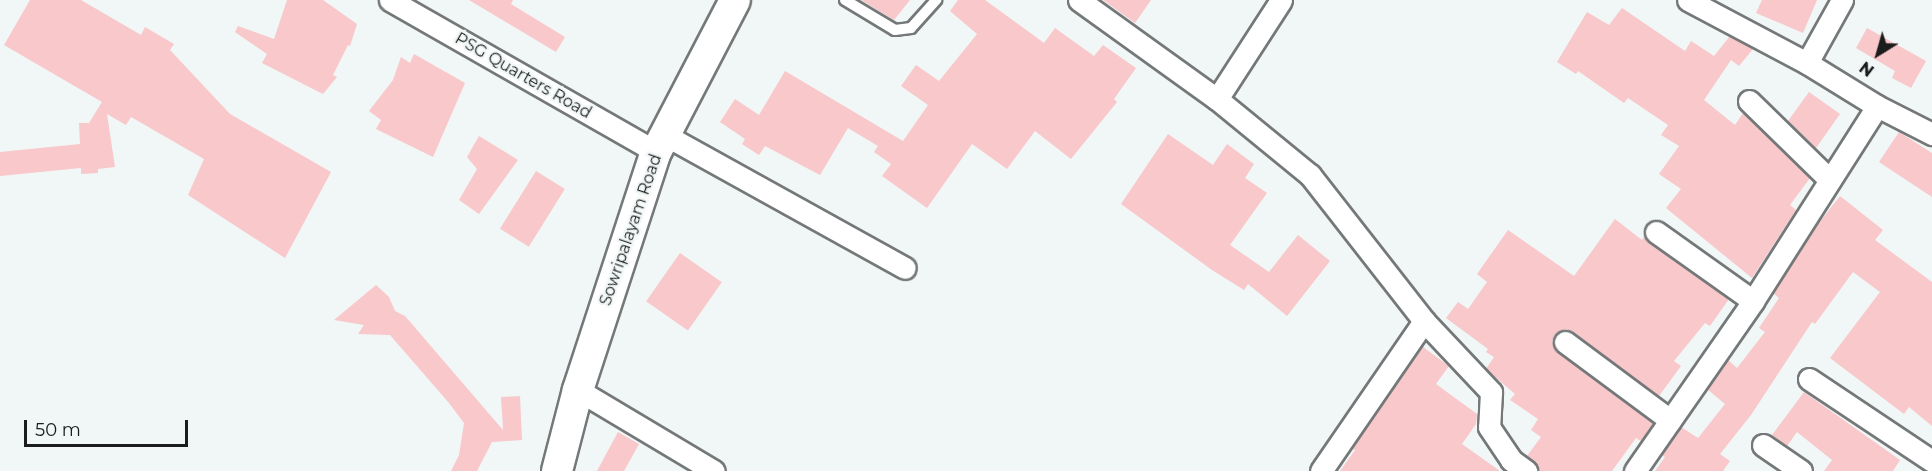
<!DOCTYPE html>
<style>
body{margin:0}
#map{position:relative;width:1932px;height:471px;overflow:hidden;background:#f1f6f6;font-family:Montserrat,sans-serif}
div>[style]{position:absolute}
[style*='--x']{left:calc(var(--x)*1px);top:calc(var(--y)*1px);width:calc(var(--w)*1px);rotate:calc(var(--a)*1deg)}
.building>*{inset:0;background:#f8c8ca;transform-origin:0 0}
.roads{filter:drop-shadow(2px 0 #747878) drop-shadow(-2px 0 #747878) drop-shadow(0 2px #747878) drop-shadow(0 -2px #747878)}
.lane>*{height:10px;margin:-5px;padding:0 5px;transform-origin:5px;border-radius:5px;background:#fff}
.street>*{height:21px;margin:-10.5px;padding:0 10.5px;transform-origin:10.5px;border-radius:10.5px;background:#fff}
.secondary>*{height:30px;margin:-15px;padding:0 15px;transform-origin:15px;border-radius:15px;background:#fff}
span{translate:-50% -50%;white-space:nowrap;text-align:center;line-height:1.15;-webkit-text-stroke:4.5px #f1f6f6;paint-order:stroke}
.street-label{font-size:16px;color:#1b1d1d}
.north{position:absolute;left:1848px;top:24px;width:60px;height:60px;-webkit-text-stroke:4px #f1f6f6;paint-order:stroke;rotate:217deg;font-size:16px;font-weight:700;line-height:24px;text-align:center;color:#1b1d1d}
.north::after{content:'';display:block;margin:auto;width:21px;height:27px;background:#1b1d1d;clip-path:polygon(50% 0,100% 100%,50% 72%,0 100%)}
.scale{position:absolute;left:24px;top:420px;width:164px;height:27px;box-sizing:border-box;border:3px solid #1b1d1d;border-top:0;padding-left:8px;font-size:18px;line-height:21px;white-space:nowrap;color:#1b1d1d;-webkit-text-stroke:4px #f1f6f6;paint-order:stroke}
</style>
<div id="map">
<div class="building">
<i style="clip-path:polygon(30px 0,81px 0,141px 35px,145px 27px,174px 44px,170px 50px,230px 114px,331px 172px,285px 258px,188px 195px,204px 159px,131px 117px,126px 125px,107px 114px,115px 167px,98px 169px,98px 173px,81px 174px,81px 168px,0 176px,0 152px,80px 144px,79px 123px,89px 123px,102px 102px,4px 45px)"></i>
<i style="clip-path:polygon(287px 0,323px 0,357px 24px,350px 46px,348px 45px,333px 75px,337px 77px,323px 94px,262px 63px,267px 54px,235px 32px,238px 26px,274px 39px)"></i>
<i style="clip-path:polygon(469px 0,513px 0,511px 4px,565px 37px,556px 52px)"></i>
<i style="clip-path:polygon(861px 0,910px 0,894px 20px)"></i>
<i style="clip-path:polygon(958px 0,985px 0,1044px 43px,1055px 28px,1094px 56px,1103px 45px,1136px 68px,1114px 99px,1117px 102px,1071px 159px,1035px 131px,1007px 169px,972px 144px,927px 208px,882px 176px,891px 164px,874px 152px,878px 146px,848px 128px,820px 175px,765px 146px,759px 155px,742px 144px,745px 139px,720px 122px,735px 99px,759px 115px,785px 71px,903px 141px,928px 105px,901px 86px,916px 65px,939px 81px,977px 34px,950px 11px)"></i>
<i style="clip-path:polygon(1103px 0,1151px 0,1135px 23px)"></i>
<i style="clip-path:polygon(1762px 0,1817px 0,1803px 33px,1756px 13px)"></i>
<i style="clip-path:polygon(1622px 8px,1685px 51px,1691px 41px,1714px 56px,1730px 36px,1753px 49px,1739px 66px,1731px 60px,1704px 100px,1735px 125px,1743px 113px,1810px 178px,1790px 205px,1796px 210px,1752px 278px,1666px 208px,1681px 189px,1659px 174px,1679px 146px,1661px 135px,1668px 125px,1628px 98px,1624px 103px,1578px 71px,1576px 74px,1557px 62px,1587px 12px,1609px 25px)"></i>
<i style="clip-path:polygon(1867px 28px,1926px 61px,1911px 88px,1892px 78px,1895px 71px,1856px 48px)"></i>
<i style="clip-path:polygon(414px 54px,465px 83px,433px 157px,376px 129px,381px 120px,369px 111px,393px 80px,401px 57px,410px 63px)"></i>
<i style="clip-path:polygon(1809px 92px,1840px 114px,1816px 148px,1788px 121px)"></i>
<i style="clip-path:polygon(1899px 132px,1932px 153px,1932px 197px,1879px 162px)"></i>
<i style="clip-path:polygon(1168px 134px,1213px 165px,1227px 144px,1254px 164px,1245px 178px,1267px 193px,1230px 245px,1269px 272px,1298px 235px,1330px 261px,1287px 316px,1248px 284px,1244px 290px,1212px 270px,1121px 204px)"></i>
<i style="clip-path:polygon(479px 136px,518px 160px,479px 214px,459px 200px,477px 169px,467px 157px)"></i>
<i style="left:536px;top:171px;width:34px;height:68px;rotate:32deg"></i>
<i style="clip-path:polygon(1840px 196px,1883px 230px,1875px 240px,1932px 282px,1932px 426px,1909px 407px,1904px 414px,1830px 358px,1880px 292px,1853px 272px,1815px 324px,1812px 322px,1751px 415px,1720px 454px,1730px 461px,1723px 471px,1655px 471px,1665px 457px,1661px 455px,1681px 427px,1698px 438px,1725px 404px,1707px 389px,1728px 360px,1737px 368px,1765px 332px,1759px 328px,1779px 298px,1773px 293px,1817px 225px)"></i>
<i style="clip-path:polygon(1615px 219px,1642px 240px,1644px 237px,1729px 299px,1710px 326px,1705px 323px,1674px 361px,1681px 366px,1659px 396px,1573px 332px,1566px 329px,1555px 334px,1552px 341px,1557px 352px,1653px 423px,1641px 441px,1636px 438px,1612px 471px,1539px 471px,1537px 465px,1527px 456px,1541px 437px,1531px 430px,1538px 419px,1510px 400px,1515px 394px,1486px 369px,1494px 357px,1486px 352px,1488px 349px,1446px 318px,1458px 302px,1468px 309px,1487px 282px,1477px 274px,1508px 230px,1574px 276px)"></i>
<i style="left:680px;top:253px;width:51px;height:59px;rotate:35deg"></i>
<i style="clip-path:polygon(376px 285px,389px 297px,395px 311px,405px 316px,503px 430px,501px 397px,520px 396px,522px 440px,492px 442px,477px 471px,451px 471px,459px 455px,464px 423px,449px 403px,390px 335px,358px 334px,364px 325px,334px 320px)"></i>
<i style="clip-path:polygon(1423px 347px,1449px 366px,1436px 384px,1477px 414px,1476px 424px,1462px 444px,1500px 471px,1340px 471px,1355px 450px,1352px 448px)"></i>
<i style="clip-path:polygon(1804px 392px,1900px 460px,1893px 471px,1824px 471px,1832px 460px,1797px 432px,1787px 446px,1772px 435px)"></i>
<i style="clip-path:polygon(618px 432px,639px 444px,624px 471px,597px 471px)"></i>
</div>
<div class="roads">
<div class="lane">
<i style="--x:845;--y:0;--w:58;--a:31"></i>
<i style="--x:895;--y:30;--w:16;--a:-7"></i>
<i style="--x:911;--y:28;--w:38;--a:-48"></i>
</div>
<div class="street">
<i style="--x:390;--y:0;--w:306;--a:29.7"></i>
<i style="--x:1079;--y:0;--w:170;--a:35.7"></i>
<i style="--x:1217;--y:99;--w:118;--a:-57.1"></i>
<i style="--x:1688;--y:0;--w:135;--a:27.9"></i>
<i style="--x:1842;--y:0;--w:72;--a:119.1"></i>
<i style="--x:1807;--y:63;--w:82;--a:31.6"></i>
<i style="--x:1877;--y:106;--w:62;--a:27"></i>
<i style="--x:1217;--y:99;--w:120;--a:39.3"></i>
<i style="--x:1310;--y:175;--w:185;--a:52"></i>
<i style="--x:1424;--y:321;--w:98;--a:46.7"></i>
<i style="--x:1491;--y:392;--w:35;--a:93"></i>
<i style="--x:1489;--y:427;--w:40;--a:56"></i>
<i style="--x:1511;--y:460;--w:19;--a:36"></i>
<i style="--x:1749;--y:101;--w:113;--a:44.3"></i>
<i style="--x:665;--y:135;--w:274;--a:29"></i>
<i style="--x:1656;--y:232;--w:119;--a:35.4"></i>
<i style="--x:1565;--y:342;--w:131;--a:36.6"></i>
<i style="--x:1809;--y:379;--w:148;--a:33.7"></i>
<i style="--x:578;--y:390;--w:158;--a:30.8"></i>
<i style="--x:1763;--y:445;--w:46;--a:34.4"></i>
<i style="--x:1321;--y:471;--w:182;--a:-55.5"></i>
<i style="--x:1635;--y:471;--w:207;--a:-55.2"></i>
<i style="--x:1753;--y:301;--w:231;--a:-57.5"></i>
</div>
<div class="secondary">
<i style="--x:557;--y:471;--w:84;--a:-75.5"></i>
<i style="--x:578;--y:390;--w:250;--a:-71.9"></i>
<i style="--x:656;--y:152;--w:171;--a:-62.5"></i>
</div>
</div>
<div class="street-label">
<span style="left:523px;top:76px;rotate:30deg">PSG Quarters Road</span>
<span style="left:631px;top:230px;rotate:-71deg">Sowripalayam Road</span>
</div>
<div class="north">N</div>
<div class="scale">50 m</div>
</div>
